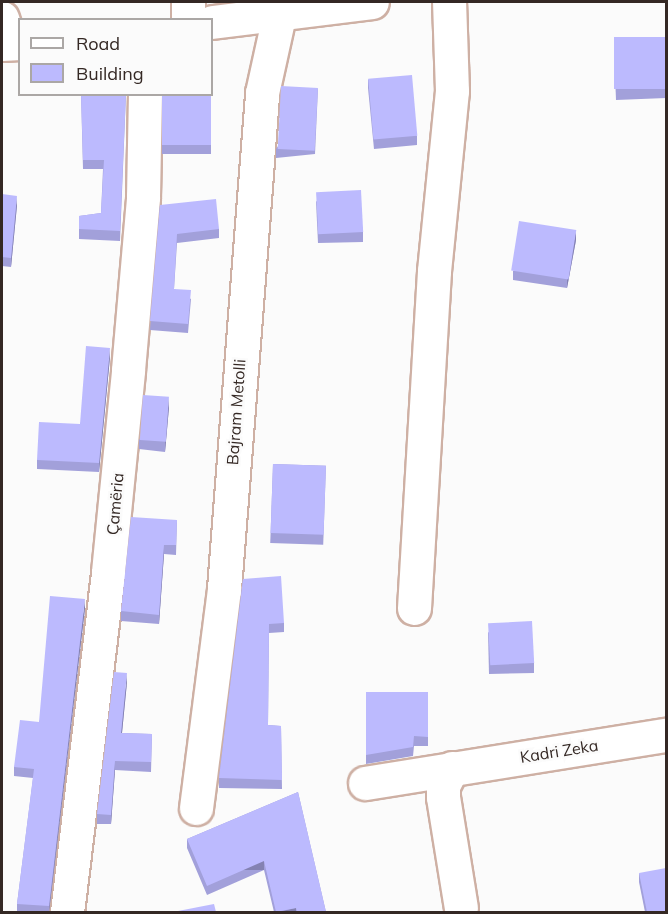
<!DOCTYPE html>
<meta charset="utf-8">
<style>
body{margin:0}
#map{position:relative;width:668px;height:914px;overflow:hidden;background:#fbfbfb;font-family:Mulish,sans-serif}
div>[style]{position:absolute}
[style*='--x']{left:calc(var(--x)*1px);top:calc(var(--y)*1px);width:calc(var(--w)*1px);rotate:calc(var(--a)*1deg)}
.roads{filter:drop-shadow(2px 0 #ceb0a4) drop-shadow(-2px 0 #ceb0a4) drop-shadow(0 2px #ceb0a4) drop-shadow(0 -2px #ceb0a4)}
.street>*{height:33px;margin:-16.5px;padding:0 16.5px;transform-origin:16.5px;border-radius:16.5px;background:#fff}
.secondary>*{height:33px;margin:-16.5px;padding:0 16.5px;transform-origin:16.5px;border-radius:16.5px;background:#fff}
.wall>*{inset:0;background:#a2a0da;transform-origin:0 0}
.shaded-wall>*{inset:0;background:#8482b2;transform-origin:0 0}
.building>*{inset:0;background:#bcbafe;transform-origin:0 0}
span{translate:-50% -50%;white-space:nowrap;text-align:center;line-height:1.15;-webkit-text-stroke:5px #fbfbfb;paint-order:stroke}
.street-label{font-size:16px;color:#342824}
.frame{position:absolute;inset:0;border:3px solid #342824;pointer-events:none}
.legend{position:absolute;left:18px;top:18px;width:195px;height:78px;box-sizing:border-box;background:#fbfbfb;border:2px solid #aba7a5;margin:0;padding:8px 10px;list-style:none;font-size:18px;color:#342824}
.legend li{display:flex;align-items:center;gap:12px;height:30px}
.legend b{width:30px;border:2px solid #aba7a5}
</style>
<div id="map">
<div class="roads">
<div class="street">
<i style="--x:188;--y:2;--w:18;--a:90"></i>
<i style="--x:2;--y:18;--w:26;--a:72"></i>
<i style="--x:414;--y:608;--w:338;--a:-86.6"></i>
<i style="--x:434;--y:271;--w:181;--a:-84.3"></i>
<i style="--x:452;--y:91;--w:89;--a:-91.9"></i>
<i style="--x:452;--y:768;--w:20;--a:117"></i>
<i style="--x:443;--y:786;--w:11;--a:90"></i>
<i style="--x:443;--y:797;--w:112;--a:80.8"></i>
<i style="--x:365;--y:783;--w:305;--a:-9.1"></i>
<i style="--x:196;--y:808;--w:221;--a:-82.7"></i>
<i style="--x:224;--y:589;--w:497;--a:-85.6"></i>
<i style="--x:262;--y:93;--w:79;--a:-77.6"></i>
<i style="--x:67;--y:912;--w:342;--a:-83.1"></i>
<i style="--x:108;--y:572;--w:203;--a:-84.3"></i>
<i style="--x:128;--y:370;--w:174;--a:-85"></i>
<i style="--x:143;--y:197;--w:103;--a:-88.9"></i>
</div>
<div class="secondary">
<i style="--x:212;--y:22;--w:161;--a:-7.1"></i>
<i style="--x:2;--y:44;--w:18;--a:-3"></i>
</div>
</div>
<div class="wall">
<i style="clip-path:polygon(666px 37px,666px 98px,616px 100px,614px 48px)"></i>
<i style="clip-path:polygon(368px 79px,417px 136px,417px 145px,374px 149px,368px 88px)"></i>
<i style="clip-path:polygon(318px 88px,315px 154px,276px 158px,276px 149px)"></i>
<i style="clip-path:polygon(81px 94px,126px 94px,120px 241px,79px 239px,79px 216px,101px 213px,103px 169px,83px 169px)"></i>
<i style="left:162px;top:94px;width:49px;height:60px"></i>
<i style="clip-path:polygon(2px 194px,17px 205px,11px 267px,2px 266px)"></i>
<i style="clip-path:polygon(316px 201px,363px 232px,363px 242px,318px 243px)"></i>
<i style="clip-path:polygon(160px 205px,219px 229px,219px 238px,177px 243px,174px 289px,191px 299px,188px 333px,150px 330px)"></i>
<i style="clip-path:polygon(576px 240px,567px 288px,513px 280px,513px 271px)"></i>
<i style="clip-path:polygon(110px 357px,99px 472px,37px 469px,37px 460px,80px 424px)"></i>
<i style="clip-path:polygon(169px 407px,165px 452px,139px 449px,139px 440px)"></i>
<i style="left:273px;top:464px;width:53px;height:79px;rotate:2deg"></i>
<i style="clip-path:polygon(177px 520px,176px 555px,164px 554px,159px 624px,121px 621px,121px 611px)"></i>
<i style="clip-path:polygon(243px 579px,284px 623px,284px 632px,269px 633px,268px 725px,281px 726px,282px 789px,219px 788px,219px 778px)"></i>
<i style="clip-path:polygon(85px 609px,49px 912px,17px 912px,17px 904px,33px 778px,14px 776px,14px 767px,39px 722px)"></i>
<i style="clip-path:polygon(488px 632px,534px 663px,534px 673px,489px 674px)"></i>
<i style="clip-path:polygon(127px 682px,122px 733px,152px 734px,151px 772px,115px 770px,111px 824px,97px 824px,97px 814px)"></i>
<i style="clip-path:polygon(366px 692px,428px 692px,428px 746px,414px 746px,413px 756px,366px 764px)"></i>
<i style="clip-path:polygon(298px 792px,326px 912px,274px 912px,264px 870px,207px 895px,187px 848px,187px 839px)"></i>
<i style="clip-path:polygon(639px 873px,666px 912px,645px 912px,639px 882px)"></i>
</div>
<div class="shaded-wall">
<i style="clip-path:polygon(17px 196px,17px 205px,11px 267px,11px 258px)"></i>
<i style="clip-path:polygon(576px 230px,576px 240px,567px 288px,567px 278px)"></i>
<i style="clip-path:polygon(110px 348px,110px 357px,99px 472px,99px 463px)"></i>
<i style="clip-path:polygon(169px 397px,169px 407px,165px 452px,165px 442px)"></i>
<i style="clip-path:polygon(164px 545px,164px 554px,159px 624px,159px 615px)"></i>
<i style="clip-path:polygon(85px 599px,85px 609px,49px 912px,49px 906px)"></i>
<i style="clip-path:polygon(127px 673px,127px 682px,121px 743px,121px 733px)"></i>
<i style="clip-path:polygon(115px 761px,115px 770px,111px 824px,111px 815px)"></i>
<i style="left:264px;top:861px;width:9px;height:62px;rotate:90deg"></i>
<i style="clip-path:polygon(296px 908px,296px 912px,278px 912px)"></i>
</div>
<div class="building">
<i style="left:666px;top:37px;width:52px;height:52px;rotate:90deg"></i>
<i style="left:412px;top:75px;width:61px;height:44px;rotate:85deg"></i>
<i style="left:281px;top:86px;width:37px;height:63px;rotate:3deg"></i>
<i style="clip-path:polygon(81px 94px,126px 94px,120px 231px,79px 229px,79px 216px,101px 213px,104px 160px,83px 160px)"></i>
<i style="left:162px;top:94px;width:49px;height:51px"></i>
<i style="left:361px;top:190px;width:42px;height:45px;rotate:87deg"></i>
<i style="clip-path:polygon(2px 194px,17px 196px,11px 258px,2px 257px)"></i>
<i style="clip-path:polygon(216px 199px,219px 229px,177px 234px,174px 289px,191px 290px,188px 324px,150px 321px,160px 205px)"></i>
<i style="left:519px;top:221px;width:58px;height:50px;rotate:9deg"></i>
<i style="clip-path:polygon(86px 346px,110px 348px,99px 463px,37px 460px,39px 422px,80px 424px)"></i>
<i style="left:143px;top:395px;width:26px;height:45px;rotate:4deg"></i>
<i style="left:273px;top:464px;width:53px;height:69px;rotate:2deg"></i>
<i style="clip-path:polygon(131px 517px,177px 520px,176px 545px,164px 545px,159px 615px,121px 611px)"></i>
<i style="clip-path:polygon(281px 576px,284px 623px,269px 624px,268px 725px,281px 726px,282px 780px,219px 778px,243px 579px)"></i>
<i style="clip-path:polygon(50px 596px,85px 599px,49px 906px,17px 904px,34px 769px,14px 767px,20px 720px,39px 722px)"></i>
<i style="left:532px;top:621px;width:42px;height:44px;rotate:87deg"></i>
<i style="clip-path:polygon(114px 672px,127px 673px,121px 733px,152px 734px,151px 762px,115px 761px,111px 815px,97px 814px)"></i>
<i style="clip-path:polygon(366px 692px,428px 692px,428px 737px,414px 736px,413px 747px,366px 755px)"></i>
<i style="clip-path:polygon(298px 792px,326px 912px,297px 912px,296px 908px,276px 912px,264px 861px,207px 886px,187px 839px)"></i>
<i style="clip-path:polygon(666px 868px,666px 912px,647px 912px,639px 873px)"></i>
<i style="clip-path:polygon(214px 904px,216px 912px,178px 912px,178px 911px)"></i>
</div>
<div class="street-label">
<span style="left:236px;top:412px;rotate:-86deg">Bajram Metolli</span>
<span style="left:115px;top:504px;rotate:-85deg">Çamëria</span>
<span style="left:559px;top:751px;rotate:-9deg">Kadri Zeka</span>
</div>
<div class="frame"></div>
<ul class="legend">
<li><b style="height:8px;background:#fff"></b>Road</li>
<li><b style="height:16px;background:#bcbafe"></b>Building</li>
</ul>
</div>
